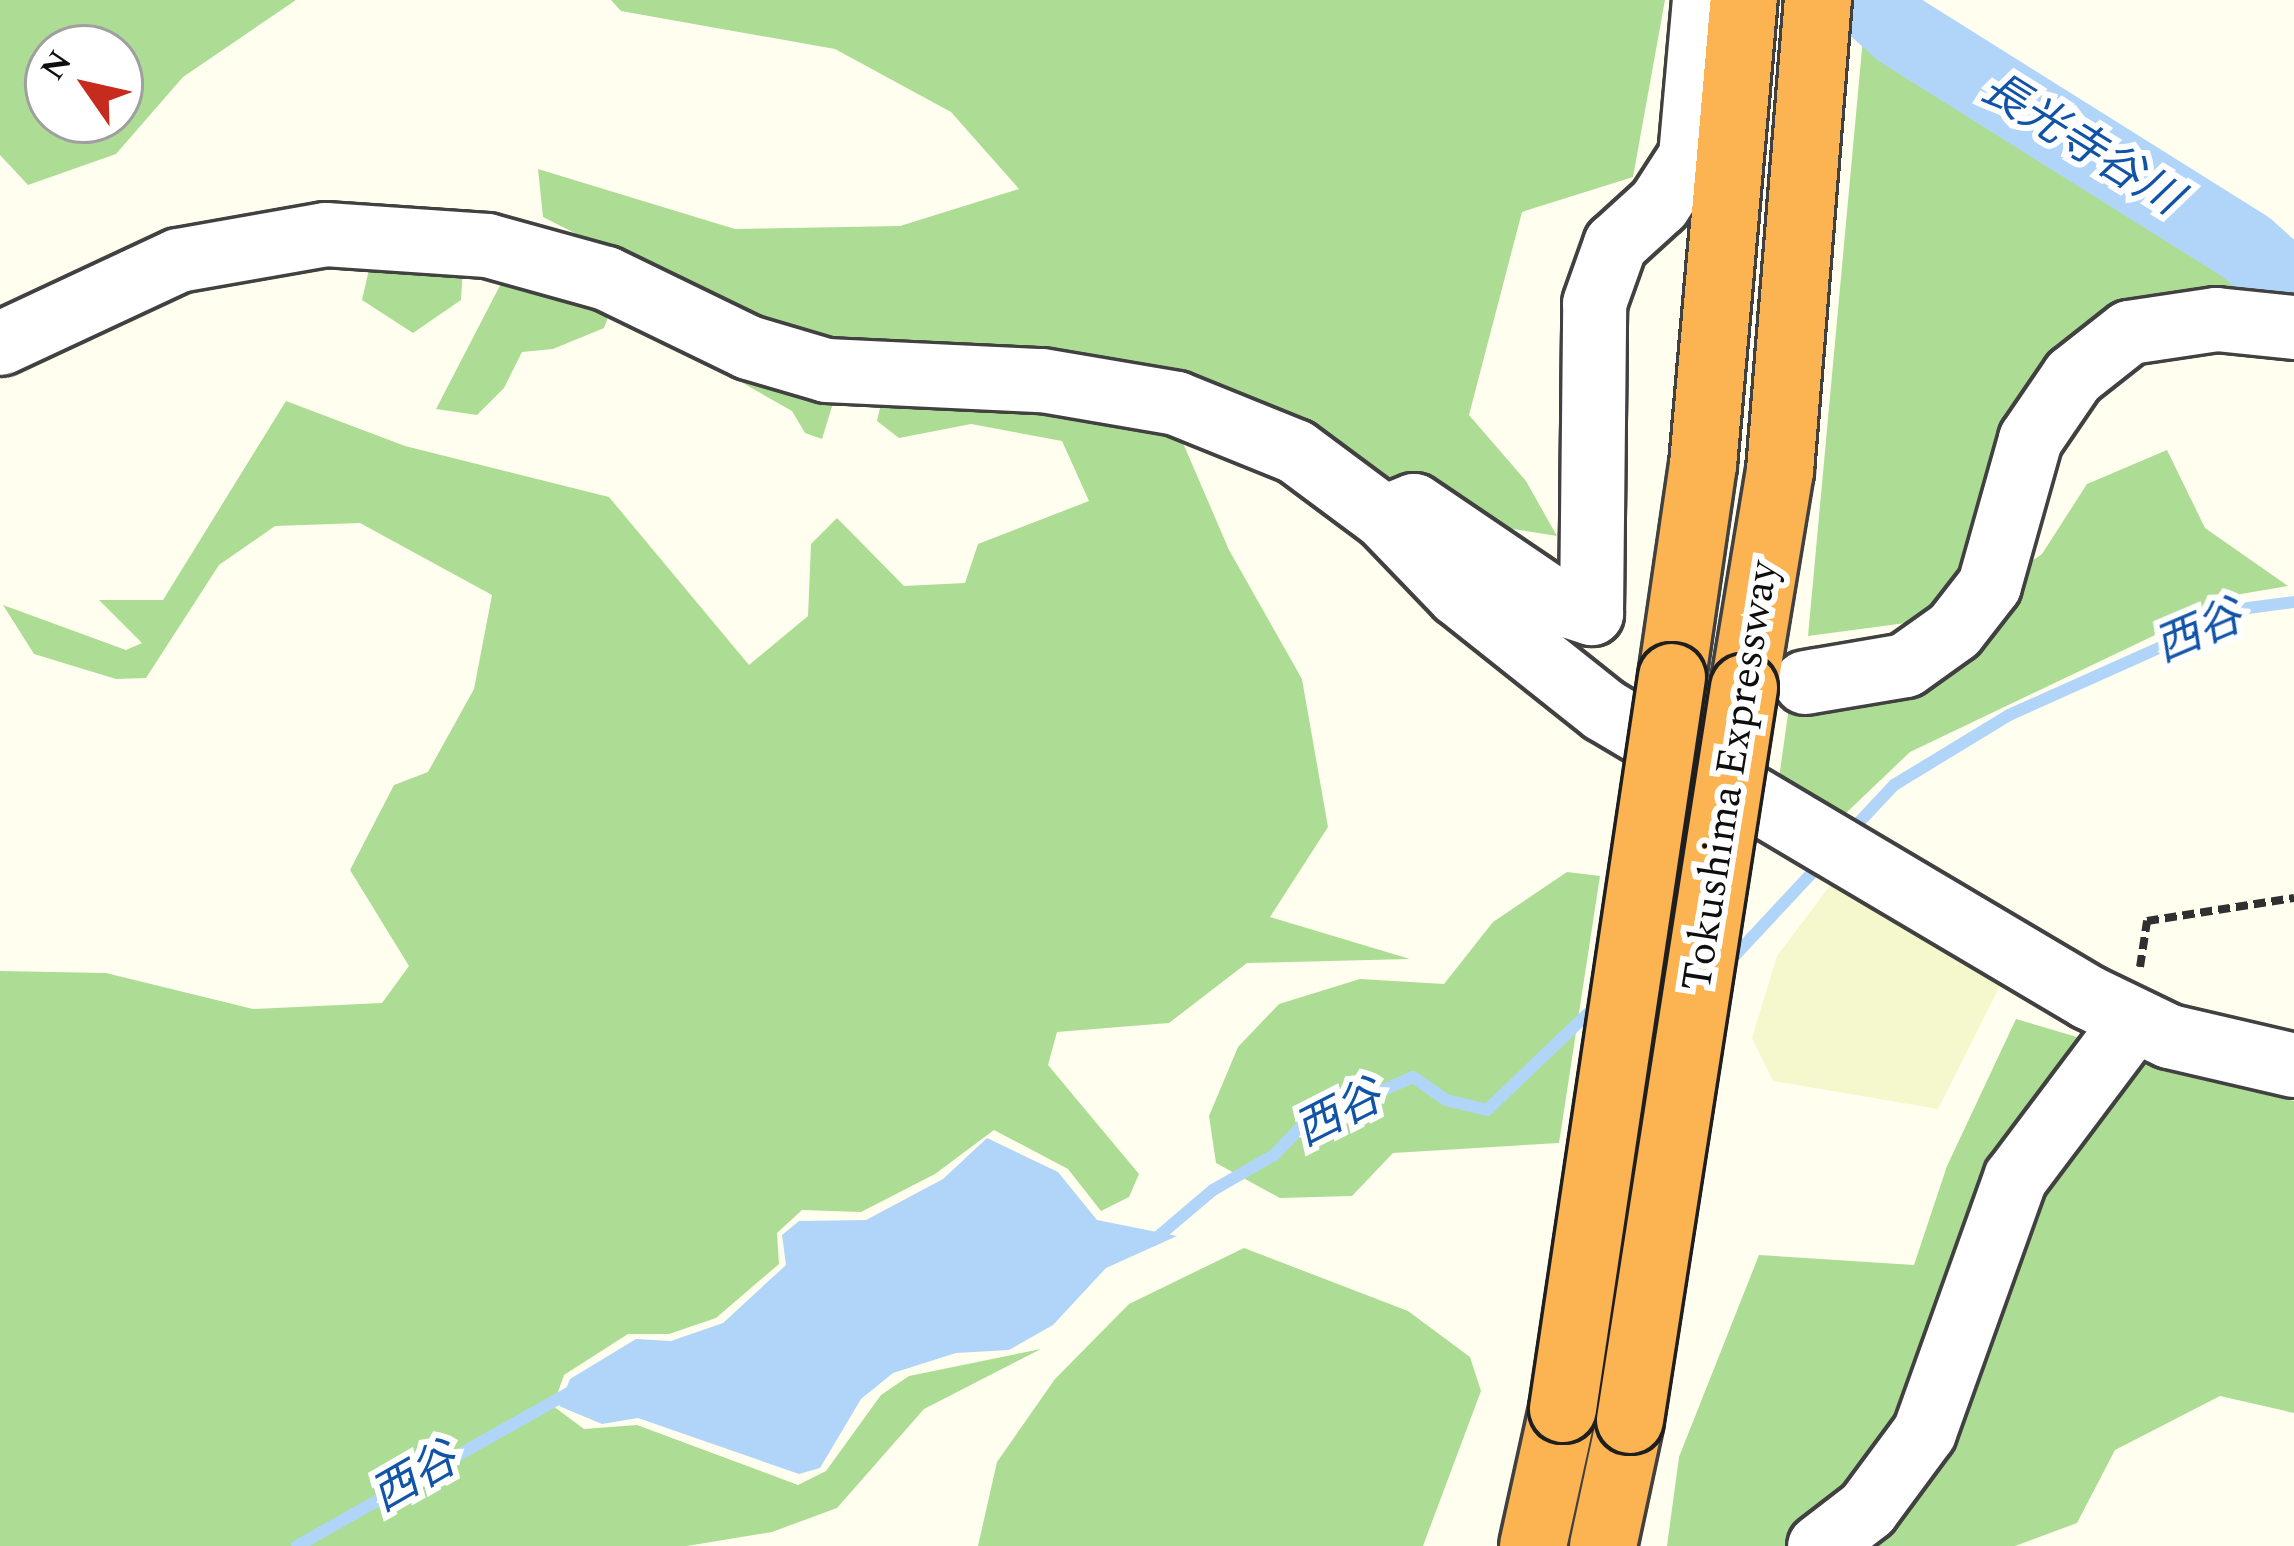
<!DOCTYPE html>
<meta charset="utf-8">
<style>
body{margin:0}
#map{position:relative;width:2294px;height:1546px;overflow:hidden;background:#fffeef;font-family:Spectral,"Noto Sans JP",serif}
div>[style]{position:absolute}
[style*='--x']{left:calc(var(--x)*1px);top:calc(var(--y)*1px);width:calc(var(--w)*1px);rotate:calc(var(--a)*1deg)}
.farmland>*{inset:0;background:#f5f7cd}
.forest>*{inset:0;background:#addd95}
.water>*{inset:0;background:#b1d5f9}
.stream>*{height:12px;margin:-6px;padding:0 6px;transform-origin:6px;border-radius:6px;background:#b1d5f9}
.river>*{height:75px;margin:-37.5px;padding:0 37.5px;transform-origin:37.5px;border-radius:37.5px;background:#b1d5f9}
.path>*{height:8px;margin-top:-4px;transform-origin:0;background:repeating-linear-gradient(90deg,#303030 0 12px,transparent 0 18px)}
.roads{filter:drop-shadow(3px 0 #414141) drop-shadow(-3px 0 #414141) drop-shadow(0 3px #414141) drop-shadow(0 -3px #414141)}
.minor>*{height:63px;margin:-31.5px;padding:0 31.5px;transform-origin:31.5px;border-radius:31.5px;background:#fff}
.highway>*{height:66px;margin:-33px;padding:0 33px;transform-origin:33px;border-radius:33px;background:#fcb351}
.bridges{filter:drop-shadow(3px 0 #1f1f1f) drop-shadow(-3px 0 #1f1f1f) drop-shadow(0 3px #1f1f1f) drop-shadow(0 -3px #1f1f1f)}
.highway-bridge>*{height:66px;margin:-33px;padding:0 33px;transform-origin:33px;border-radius:33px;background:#fcb351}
span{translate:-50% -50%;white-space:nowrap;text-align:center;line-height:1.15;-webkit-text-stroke:12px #fff;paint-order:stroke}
.street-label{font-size:42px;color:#0e0e0e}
.water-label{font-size:45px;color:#1053a7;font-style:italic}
.north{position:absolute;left:24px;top:24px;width:120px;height:120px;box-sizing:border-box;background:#fff;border:3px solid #9f9f9f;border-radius:50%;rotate:304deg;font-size:33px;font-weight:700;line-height:48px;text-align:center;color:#0e0e0e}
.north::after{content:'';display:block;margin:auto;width:42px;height:54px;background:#c62b1e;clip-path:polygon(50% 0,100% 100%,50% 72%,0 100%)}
</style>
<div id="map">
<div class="farmland">
<i style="clip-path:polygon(1835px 879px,2002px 982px,1938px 1109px,1773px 1081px,1752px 1038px,1777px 956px)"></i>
</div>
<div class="forest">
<i style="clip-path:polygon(evenodd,0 0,296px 0,183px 77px,116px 154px,28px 185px,0 155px,0 0,48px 48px,120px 48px,120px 120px,48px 120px,48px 48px)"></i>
<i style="clip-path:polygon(611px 0,1665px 0,1633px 177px,1522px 212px,1469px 415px,1526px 481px,1557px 536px,1513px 529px,1383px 480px,1295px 420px,1097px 355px,804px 336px,701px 297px,543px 217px,538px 169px,735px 229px,900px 226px,1019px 189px,951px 112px,835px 49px,621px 11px)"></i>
<i style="clip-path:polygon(1863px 38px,2210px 250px,2272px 305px,2130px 313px,1963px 591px,1921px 621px,1808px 636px)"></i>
<i style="clip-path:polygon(370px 265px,463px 265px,461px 300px,413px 333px,362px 300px)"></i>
<i style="clip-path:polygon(506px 274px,614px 301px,604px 328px,553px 349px,522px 352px,504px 388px,477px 415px,436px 409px)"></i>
<i style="clip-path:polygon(694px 340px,837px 390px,822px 439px,805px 433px,792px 411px,706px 362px)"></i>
<i style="clip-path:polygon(884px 390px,1110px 411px,1180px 436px,1229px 550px,1302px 679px,1328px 827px,1270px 917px,1410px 959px,1247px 963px,1169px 1023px,1057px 1032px,1048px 1065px,1139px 1174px,1129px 1197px,1101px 1211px,1068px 1169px,994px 1130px,935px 1174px,861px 1212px,802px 1210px,777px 1233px,779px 1264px,716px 1318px,669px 1334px,628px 1334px,564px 1375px,553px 1406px,584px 1429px,637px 1425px,798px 1485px,826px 1471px,881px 1395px,909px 1376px,1041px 1349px,924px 1409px,837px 1508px,772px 1532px,687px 1546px,0 1546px,0 971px,106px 973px,253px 1009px,382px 1003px,409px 966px,350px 870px,394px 785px,428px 772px,474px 689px,492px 595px,360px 523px,275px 526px,219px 565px,146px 678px,116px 679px,34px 654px,3px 605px,126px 650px,142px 643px,99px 600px,163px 600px,286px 401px,405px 446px,609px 497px,749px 665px,808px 616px,811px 544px,837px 518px,904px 586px,965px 583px,978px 544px,1089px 501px,1062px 441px,971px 424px,899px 438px,877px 421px)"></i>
<i style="clip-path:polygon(2167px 450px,2205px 528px,2288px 586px,2241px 594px,1910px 752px,1845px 814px,1779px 778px,1790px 700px,2002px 581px,2042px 554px,2087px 484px)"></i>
<i style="clip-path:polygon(1567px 872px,1600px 876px,1559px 1143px,1393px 1153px,1352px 1196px,1280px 1198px,1216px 1163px,1209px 1116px,1238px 1047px,1279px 1004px,1360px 979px,1444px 984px,1493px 922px)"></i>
<i style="clip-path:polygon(2016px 1019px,2294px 1101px,2294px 1413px,2220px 1396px,2115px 1450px,2077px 1523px,2015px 1546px,1667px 1546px,1679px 1457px,1759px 1255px,1914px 1265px,1947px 1166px)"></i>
<i style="clip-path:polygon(1244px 1248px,1408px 1311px,1470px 1357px,1481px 1391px,1423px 1546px,978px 1546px,997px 1462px,1055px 1379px,1129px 1304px)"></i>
</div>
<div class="water">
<i style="clip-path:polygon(987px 1138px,1058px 1172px,1097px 1220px,1177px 1236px,1106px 1268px,1053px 1325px,1009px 1350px,956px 1353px,893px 1373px,861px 1399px,820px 1468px,799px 1474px,638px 1418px,602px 1424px,559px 1406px,570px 1379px,636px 1339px,671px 1341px,723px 1323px,786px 1265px,782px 1235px,799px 1221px,866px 1220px,943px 1179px)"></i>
</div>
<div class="stream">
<i style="--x:1849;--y:833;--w:66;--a:-46.8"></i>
<i style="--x:1894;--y:785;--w:135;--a:-31.3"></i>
<i style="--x:2009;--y:715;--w:262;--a:-24.1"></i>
<i style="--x:2248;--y:608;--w:46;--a:-7.4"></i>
<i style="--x:1727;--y:964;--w:141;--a:-47"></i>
<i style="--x:1154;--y:1240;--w:77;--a:-40.3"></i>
<i style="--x:1213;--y:1190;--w:70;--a:-29.8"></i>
<i style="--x:1274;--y:1155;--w:42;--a:-46"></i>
<i style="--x:1303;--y:1125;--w:120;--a:-23.6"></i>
<i style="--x:1413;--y:1077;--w:40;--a:34.9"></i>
<i style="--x:1446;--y:1100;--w:42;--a:13.7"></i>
<i style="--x:1487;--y:1110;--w:156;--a:-43.7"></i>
<i style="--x:297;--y:1546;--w:322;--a:-29.4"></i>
</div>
<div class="river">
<i style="--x:1867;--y:0;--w:45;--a:42.3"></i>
<i style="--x:1900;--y:30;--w:408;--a:32.1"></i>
<i style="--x:2246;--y:247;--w:64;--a:41.9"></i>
</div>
<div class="path">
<i style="--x:2140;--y:967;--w:47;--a:-81.3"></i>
<i style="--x:2147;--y:921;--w:149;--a:-8.9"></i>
</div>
<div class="roads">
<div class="minor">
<i style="--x:0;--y:343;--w:196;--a:-25"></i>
<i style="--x:178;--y:260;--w:149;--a:-10"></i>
<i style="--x:325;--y:234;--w:162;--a:3.9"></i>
<i style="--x:487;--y:245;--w:123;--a:15.5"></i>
<i style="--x:606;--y:278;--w:158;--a:25.9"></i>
<i style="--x:748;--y:347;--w:81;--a:16.4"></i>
<i style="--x:826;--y:370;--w:216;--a:2.7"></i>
<i style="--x:1042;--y:380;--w:136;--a:9.7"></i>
<i style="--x:1176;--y:403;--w:128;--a:22"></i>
<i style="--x:1295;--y:451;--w:111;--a:36.6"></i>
<i style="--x:1384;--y:517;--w:107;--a:46.1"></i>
<i style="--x:1458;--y:594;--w:186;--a:38.5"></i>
<i style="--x:1604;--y:710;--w:563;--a:30.67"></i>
<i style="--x:2088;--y:997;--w:90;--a:25.7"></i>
<i style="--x:2169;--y:1036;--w:128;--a:13.1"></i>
<i style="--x:1384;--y:517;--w:32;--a:-22"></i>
<i style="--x:1414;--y:505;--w:173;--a:34.1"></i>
<i style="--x:1557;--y:602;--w:36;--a:18"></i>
<i style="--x:1591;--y:613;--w:310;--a:-89.4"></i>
<i style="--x:1594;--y:303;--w:63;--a:-70.4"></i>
<i style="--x:1615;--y:244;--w:59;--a:-42.3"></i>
<i style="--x:1659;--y:204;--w:57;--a:-57.1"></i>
<i style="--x:1690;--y:156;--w:157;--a:-84.9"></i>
<i style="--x:1805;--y:682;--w:101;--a:-9.6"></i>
<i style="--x:1905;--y:665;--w:60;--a:-35.5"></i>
<i style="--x:1954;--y:630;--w:57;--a:-52.1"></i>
<i style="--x:1989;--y:585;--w:152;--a:-74.3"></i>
<i style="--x:2030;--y:439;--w:76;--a:-55.7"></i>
<i style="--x:2073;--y:376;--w:71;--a:-38.2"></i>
<i style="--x:2129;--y:332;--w:88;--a:-8.5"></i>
<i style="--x:2216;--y:319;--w:78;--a:5.9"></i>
<i style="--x:1819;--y:1546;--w:61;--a:-37.6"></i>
<i style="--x:1867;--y:1509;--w:96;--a:-53.5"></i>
<i style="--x:1924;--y:1432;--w:270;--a:-70.3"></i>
<i style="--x:2015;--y:1178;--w:195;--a:-53.1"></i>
</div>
<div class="highway">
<i style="--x:1672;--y:677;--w:214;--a:-81.7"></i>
<i style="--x:1703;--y:465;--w:467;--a:-85"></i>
<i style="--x:1744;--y:688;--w:220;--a:-80.6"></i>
<i style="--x:1780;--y:471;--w:473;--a:-85.4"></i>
<i style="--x:1533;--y:1546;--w:140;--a:-77.6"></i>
<i style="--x:1603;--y:1546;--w:129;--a:-77.9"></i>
</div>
</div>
<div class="bridges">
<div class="highway-bridge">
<i style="--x:1563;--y:1409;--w:740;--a:-81.53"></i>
<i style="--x:1630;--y:1420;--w:741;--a:-81.15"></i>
</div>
</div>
<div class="street-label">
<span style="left:1731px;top:776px;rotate:-81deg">Tokushima Expressway</span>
</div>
<div class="water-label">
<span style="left:2081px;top:144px;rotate:32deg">長光寺谷川</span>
<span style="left:2199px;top:632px;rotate:-23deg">西谷</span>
<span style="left:1339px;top:1114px;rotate:-27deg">西谷</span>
<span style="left:415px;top:1478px;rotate:-30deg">西谷</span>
</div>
<div class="north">N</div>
</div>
